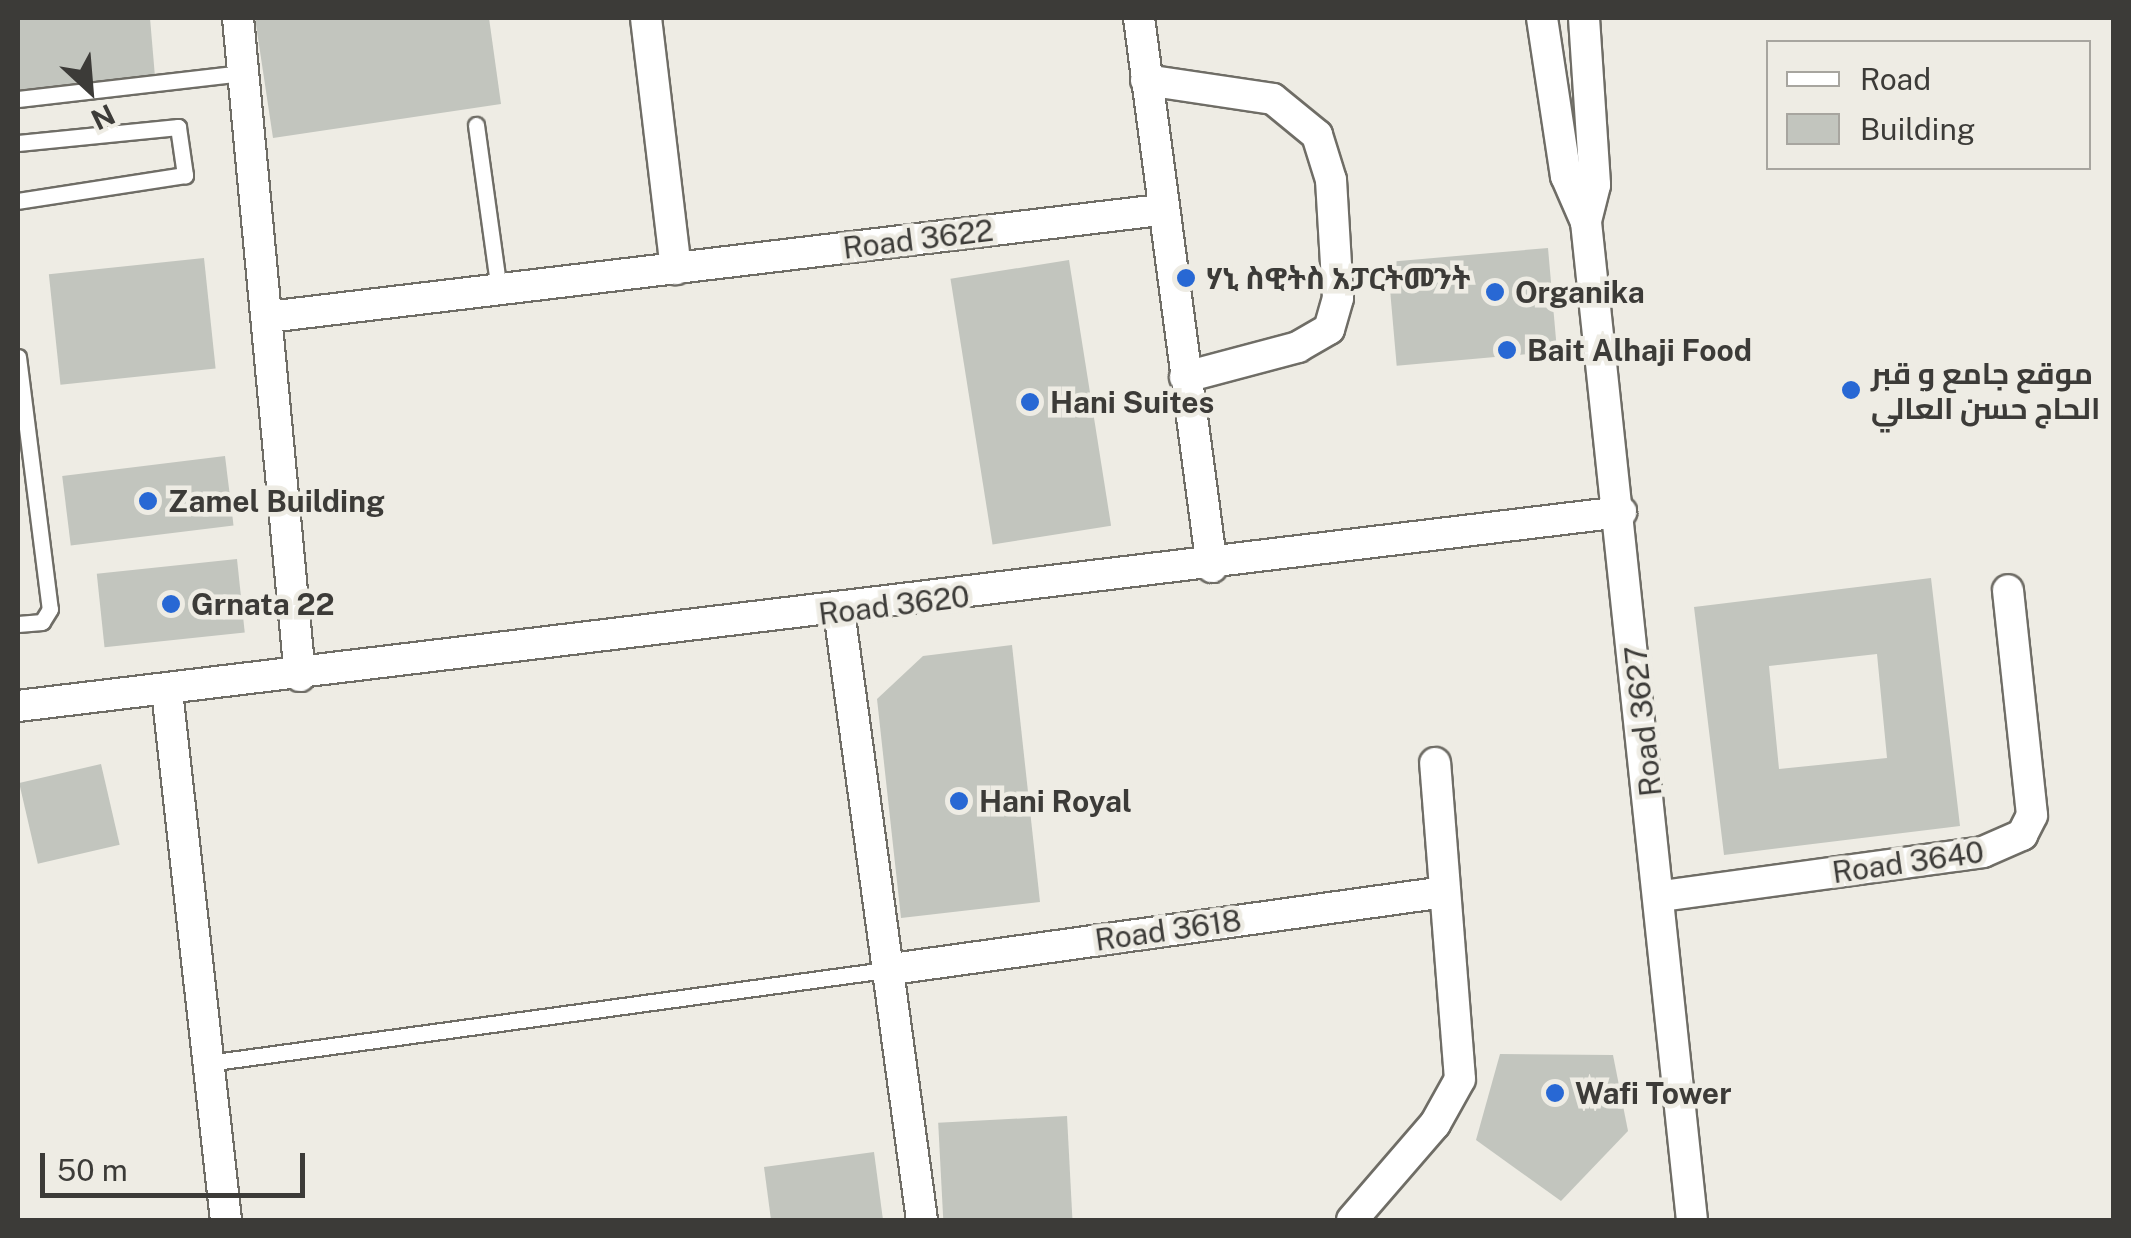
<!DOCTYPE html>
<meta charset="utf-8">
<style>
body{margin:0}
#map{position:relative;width:2131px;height:1238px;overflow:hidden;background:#eeece4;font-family:"Public Sans",Cairo,"Noto Sans Ethiopic",sans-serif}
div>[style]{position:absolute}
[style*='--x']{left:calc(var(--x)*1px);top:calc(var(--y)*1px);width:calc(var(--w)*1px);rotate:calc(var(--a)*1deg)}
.building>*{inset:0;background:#c2c5be;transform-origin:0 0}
.roads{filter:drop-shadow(2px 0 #6f6d66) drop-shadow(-2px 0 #6f6d66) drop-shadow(0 2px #6f6d66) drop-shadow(0 -2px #6f6d66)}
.lane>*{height:15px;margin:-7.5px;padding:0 7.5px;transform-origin:7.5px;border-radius:7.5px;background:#fff}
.street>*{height:30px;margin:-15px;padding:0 15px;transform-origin:15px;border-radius:15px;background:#fff}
.dots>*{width:28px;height:28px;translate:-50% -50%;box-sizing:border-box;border:5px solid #eeece4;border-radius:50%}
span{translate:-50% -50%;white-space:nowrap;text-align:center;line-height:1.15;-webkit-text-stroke:9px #eeece4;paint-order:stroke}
.street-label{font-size:30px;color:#3c3b38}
.poi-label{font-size:30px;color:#3c3b38;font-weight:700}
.left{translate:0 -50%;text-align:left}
.frame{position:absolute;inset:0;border:20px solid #3c3b38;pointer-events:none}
.legend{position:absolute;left:1766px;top:40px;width:325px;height:130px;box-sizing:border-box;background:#eeece4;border:2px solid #a7a59f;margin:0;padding:12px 18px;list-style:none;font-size:30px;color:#3c3b38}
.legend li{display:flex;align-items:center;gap:20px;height:50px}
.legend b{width:50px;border:2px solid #a7a59f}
.north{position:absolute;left:40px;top:40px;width:100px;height:100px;-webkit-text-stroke:8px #eeece4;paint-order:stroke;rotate:154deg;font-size:28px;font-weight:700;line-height:40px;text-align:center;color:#3c3b38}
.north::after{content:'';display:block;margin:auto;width:35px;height:45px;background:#3c3b38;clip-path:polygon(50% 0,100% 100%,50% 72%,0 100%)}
.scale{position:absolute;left:40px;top:1153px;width:265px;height:45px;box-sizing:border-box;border:5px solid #3c3b38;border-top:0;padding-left:12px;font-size:30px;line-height:35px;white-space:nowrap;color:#3c3b38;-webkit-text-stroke:8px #eeece4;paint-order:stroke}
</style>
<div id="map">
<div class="building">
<i style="clip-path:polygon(18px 18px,150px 18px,155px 77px,18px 90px)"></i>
<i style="clip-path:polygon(255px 18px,489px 18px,501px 104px,273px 138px)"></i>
<i style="left:1548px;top:248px;width:104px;height:161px;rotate:85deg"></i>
<i style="left:204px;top:258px;width:111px;height:156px;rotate:84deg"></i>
<i style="left:1069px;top:260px;width:269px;height:120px;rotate:81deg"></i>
<i style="left:225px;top:456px;width:70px;height:164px;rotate:83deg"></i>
<i style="left:237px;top:559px;width:74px;height:141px;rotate:84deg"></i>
<i style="clip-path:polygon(evenodd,1931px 578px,1960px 826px,1724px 855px,1694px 607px,1931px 578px,1877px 654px,1887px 758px,1779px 769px,1769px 666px,1877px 654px)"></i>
<i style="clip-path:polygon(1012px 645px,1040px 902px,901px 918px,877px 699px,923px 656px)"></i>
<i style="left:101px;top:764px;width:83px;height:84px;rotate:77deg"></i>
<i style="clip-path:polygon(1500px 1054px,1613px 1055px,1628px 1131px,1561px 1201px,1476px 1140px)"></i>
<i style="left:1067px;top:1116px;width:104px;height:129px;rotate:87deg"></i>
<i style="clip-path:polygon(874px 1152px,883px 1220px,771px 1220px,764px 1167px)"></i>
</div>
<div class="roads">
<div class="lane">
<i style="--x:18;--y:99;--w:226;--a:-6.6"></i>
<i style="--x:476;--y:125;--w:167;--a:82.1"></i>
<i style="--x:18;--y:143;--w:161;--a:-5.7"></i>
<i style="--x:178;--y:127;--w:49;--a:81.7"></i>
<i style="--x:185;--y:175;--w:169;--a:171.2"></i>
<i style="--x:18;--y:357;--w:254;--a:82.8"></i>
<i style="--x:50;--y:609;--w:15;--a:122"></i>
<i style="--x:42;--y:622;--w:24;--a:175"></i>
<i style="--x:208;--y:1063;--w:690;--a:-7.82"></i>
</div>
<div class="street">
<i style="--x:238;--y:18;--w:661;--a:84.62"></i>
<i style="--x:646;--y:18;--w:253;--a:83.2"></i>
<i style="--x:1139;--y:18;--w:554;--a:82.43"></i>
<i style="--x:1542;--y:18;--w:160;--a:81.4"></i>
<i style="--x:1566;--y:176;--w:50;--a:66.5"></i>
<i style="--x:1586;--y:222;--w:1004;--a:83.94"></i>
<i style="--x:1584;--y:18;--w:167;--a:86.2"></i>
<i style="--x:1595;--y:185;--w:38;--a:104"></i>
<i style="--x:1146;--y:80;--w:128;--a:8.5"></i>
<i style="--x:1273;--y:99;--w:57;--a:39.3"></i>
<i style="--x:1317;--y:135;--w:47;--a:72.7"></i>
<i style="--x:1331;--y:180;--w:118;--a:86.6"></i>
<i style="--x:1338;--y:298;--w:32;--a:106"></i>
<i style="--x:1329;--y:329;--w:36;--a:150"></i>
<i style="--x:1298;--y:347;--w:117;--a:165.1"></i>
<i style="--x:268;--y:317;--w:898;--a:-6.84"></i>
<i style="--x:839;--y:611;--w:615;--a:82.24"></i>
<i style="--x:167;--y:691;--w:532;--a:83.64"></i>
<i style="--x:18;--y:706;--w:1615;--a:-6.9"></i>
<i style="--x:1662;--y:896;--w:324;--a:-7.8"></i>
<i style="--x:1983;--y:852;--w:43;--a:-23.6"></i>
<i style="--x:2022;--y:835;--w:22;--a:-63"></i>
<i style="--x:2032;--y:815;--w:226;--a:-96.1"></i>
<i style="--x:892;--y:969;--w:558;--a:-7.93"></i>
<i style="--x:1352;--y:1220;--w:127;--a:-49.2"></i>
<i style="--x:1435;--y:1124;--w:51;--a:-60.9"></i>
<i style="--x:1460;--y:1079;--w:317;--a:-94.5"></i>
</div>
</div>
<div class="dots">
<i style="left:1186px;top:278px;background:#2868d4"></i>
<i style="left:1495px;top:292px;background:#2868d4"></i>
<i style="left:1507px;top:350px;background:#2868d4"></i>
<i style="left:1851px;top:390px;background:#2868d4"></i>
<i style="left:1030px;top:402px;background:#2868d4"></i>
<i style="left:148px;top:501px;background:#2868d4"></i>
<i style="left:171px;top:604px;background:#2868d4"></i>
<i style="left:959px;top:801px;background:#2868d4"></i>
<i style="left:1555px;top:1093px;background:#2868d4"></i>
</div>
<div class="street-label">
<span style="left:918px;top:239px;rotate:-7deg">Road 3622</span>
<span style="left:894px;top:605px;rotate:-7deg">Road 3620</span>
<span style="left:1643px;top:721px;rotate:-96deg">Road 3627</span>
<span style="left:1908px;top:862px;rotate:-8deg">Road 3640</span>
<span style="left:1168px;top:930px;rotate:-8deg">Road 3618</span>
</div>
<div class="poi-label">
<span class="left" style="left:1206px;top:278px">ሃኒ ስዊትስ አፓርትመንት</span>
<span class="left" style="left:1515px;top:292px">Organika</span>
<span class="left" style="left:1527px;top:350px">Bait Alhaji Food</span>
<span class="left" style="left:1871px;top:390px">موقع جامع و قبر<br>الحاج حسن العالي</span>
<span class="left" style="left:1050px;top:402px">Hani Suites</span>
<span class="left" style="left:168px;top:501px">Zamel Building</span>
<span class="left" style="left:191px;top:604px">Grnata 22</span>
<span class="left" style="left:979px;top:801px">Hani Royal</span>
<span class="left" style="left:1575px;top:1093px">Wafi Tower</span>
</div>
<div class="frame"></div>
<ul class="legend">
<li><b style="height:12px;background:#fff"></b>Road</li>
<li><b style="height:28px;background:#c2c5be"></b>Building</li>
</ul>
<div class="north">N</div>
<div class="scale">50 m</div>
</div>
